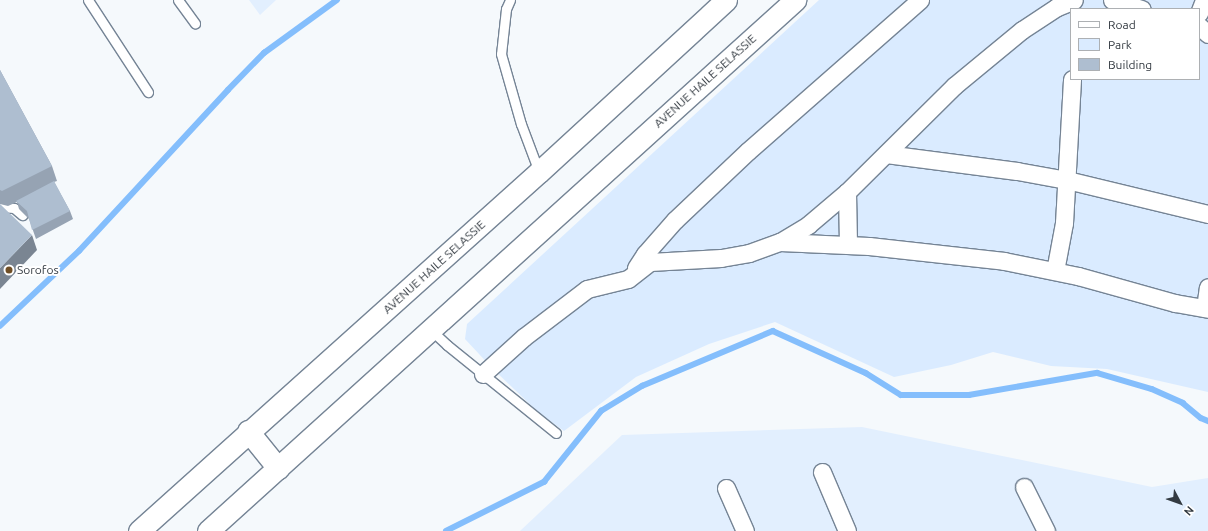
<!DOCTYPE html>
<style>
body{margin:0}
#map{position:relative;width:1208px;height:531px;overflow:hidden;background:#f5f9fc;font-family:Ubuntu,sans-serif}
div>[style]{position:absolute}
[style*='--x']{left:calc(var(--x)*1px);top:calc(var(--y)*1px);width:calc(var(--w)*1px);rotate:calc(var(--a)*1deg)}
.built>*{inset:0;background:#e2effe}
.green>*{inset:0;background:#daebff}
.stream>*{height:5.5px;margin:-2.75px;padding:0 2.75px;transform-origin:2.75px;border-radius:2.75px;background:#84befc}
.roads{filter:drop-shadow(1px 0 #758495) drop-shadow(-1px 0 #758495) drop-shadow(0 1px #758495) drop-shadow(0 -1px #758495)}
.service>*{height:9px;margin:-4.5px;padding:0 4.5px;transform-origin:4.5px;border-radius:4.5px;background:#fff}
.minor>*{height:17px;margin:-8.5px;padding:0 8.5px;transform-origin:8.5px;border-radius:8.5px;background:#fff}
.tertiary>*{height:21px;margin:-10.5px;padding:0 10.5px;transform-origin:10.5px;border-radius:10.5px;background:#fff}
.wall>*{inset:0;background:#96a3b3}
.shaded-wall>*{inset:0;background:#7a8592}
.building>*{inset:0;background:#aebed0}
.dots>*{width:11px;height:11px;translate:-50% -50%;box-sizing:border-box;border:2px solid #fff;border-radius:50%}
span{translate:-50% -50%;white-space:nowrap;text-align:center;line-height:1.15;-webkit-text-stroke:4px #fff;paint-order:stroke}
.street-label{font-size:12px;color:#333a41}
.poi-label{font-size:12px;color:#333a41}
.left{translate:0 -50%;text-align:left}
.legend{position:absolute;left:1070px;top:8px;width:130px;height:72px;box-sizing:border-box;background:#fff;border:1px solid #adb0b3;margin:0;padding:5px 7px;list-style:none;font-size:12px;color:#333a41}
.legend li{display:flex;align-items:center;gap:8px;height:20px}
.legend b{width:20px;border:1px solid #adb0b3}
.north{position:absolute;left:1160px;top:483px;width:40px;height:40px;-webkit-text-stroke:3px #fff;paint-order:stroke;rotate:131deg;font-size:11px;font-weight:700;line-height:16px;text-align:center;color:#333a41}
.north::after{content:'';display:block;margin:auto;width:14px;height:18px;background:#333a41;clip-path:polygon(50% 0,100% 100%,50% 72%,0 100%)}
</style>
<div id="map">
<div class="built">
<i style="clip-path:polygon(249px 0,276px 0,260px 15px)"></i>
<i style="clip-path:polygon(862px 427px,1152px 487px,1208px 478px,1208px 531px,520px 531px,622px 435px)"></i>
</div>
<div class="green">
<i style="clip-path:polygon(evenodd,819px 0,1208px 0,1208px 392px,1107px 369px,1051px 366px,993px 352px,951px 365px,894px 377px,775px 322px,709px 344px,636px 377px,564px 431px,539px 413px,493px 369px,465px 339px,467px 324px,819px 0,1071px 9px,1199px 9px,1199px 79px,1071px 79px,1071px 9px)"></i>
</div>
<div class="stream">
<i style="--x:0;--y:326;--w:109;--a:-43.5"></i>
<i style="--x:79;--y:251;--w:219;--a:-47.2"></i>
<i style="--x:228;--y:90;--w:52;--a:-45.8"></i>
<i style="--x:264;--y:53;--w:90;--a:-36"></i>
<i style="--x:446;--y:531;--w:110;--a:-26.6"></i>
<i style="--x:544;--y:482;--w:91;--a:-51.2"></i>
<i style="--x:601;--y:411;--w:48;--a:-31.4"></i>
<i style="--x:642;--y:386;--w:142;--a:-22.8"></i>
<i style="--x:773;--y:331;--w:102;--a:24.3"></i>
<i style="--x:866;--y:373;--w:41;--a:32.2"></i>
<i style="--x:901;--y:395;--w:68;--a:0"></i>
<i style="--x:969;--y:395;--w:130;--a:-9.8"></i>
<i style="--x:1097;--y:373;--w:57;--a:16.2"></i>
<i style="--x:1152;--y:389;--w:34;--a:24"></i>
<i style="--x:1183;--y:403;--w:23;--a:40"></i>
<i style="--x:1201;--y:418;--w:8;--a:23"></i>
</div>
<div class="roads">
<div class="service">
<i style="--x:88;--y:0;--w:110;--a:56.9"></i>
<i style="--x:178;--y:0;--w:29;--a:54"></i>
<i style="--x:510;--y:0;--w:10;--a:114"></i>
<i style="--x:506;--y:9;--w:45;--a:96.3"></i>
<i style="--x:501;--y:54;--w:73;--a:74.1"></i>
<i style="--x:521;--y:124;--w:51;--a:69.4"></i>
<i style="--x:0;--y:207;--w:14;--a:4"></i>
<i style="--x:14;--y:208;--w:11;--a:41"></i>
<i style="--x:431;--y:330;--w:22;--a:43"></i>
<i style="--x:447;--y:345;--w:140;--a:38.9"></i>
</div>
<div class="minor">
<i style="--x:1112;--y:0;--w:31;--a:17"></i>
<i style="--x:1199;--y:13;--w:14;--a:-69"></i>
<i style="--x:1199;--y:26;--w:12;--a:42"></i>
<i style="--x:886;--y:154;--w:132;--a:7.4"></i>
<i style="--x:1017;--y:171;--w:51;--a:10.2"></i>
<i style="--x:1067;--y:180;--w:145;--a:13.6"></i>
<i style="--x:847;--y:192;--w:53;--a:88.9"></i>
<i style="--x:780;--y:242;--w:89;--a:2.6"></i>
<i style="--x:869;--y:246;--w:136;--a:6.3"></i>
<i style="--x:1004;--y:261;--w:76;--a:11.5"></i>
<i style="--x:1078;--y:276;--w:101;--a:15.6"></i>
<i style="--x:1175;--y:303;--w:34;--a:10"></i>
<i style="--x:636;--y:268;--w:17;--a:-57"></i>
<i style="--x:645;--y:254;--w:45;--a:-48.6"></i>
<i style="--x:675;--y:220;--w:100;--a:-43.4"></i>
<i style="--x:748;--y:151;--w:229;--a:-41.3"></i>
<i style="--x:1055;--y:271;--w:49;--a:-79.4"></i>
<i style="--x:1064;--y:223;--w:144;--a:-86.8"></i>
<i style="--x:1205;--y:308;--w:21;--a:-82"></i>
<i style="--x:483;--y:374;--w:55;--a:-42.1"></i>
<i style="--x:524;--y:337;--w:79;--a:-37.3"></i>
<i style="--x:587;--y:289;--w:42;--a:-13.7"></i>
<i style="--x:628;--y:279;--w:28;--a:-38"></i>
<i style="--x:650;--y:262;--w:71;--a:-3.2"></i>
<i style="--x:721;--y:258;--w:28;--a:-10"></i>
<i style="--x:749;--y:253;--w:33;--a:-20"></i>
<i style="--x:780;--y:242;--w:33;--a:-31"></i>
<i style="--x:808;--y:225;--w:51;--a:-40.2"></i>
<i style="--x:847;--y:192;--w:151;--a:-44.7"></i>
<i style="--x:954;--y:86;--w:88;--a:-39.5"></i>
<i style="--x:1022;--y:30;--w:42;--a:-33.3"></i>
<i style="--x:1057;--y:7;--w:18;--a:-22"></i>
<i style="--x:822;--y:472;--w:64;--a:67"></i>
<i style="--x:1024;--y:487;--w:49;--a:63.4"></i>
<i style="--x:726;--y:488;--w:47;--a:66.2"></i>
</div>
<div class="tertiary">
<i style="--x:248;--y:431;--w:48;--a:51"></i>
<i style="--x:139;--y:531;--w:537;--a:-41.91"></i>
<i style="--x:539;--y:172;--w:254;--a:-42.6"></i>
<i style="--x:208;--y:531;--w:792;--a:-42.13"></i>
</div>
</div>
<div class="wall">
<i style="clip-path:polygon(0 70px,52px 166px,57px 181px,54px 182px,70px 211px,73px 219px,36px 239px,29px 219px,19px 209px,17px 202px,8px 206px,0 204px)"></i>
</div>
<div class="shaded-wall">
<i style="clip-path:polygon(32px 235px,37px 250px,0 289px,0 268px)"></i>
</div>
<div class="building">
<i style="clip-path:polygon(0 70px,52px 166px,2px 191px,0 190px)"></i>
<i style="clip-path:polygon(54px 181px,70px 211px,32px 230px,27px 211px,16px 201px)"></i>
<i style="clip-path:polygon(0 204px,32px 235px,0 268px)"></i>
</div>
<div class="dots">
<i style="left:9px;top:270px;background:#704f26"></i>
</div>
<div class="street-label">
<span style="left:705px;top:81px;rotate:-42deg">AVENUE HAILE SELASSIE</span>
<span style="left:434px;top:267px;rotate:-42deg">AVENUE HAILE SELASSIE</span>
</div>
<div class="poi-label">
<span class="left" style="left:17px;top:270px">Sorofos</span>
</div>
<ul class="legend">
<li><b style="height:5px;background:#fff"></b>Road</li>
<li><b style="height:11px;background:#daebff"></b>Park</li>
<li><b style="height:11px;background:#aebed0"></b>Building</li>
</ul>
<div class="north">N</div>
</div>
